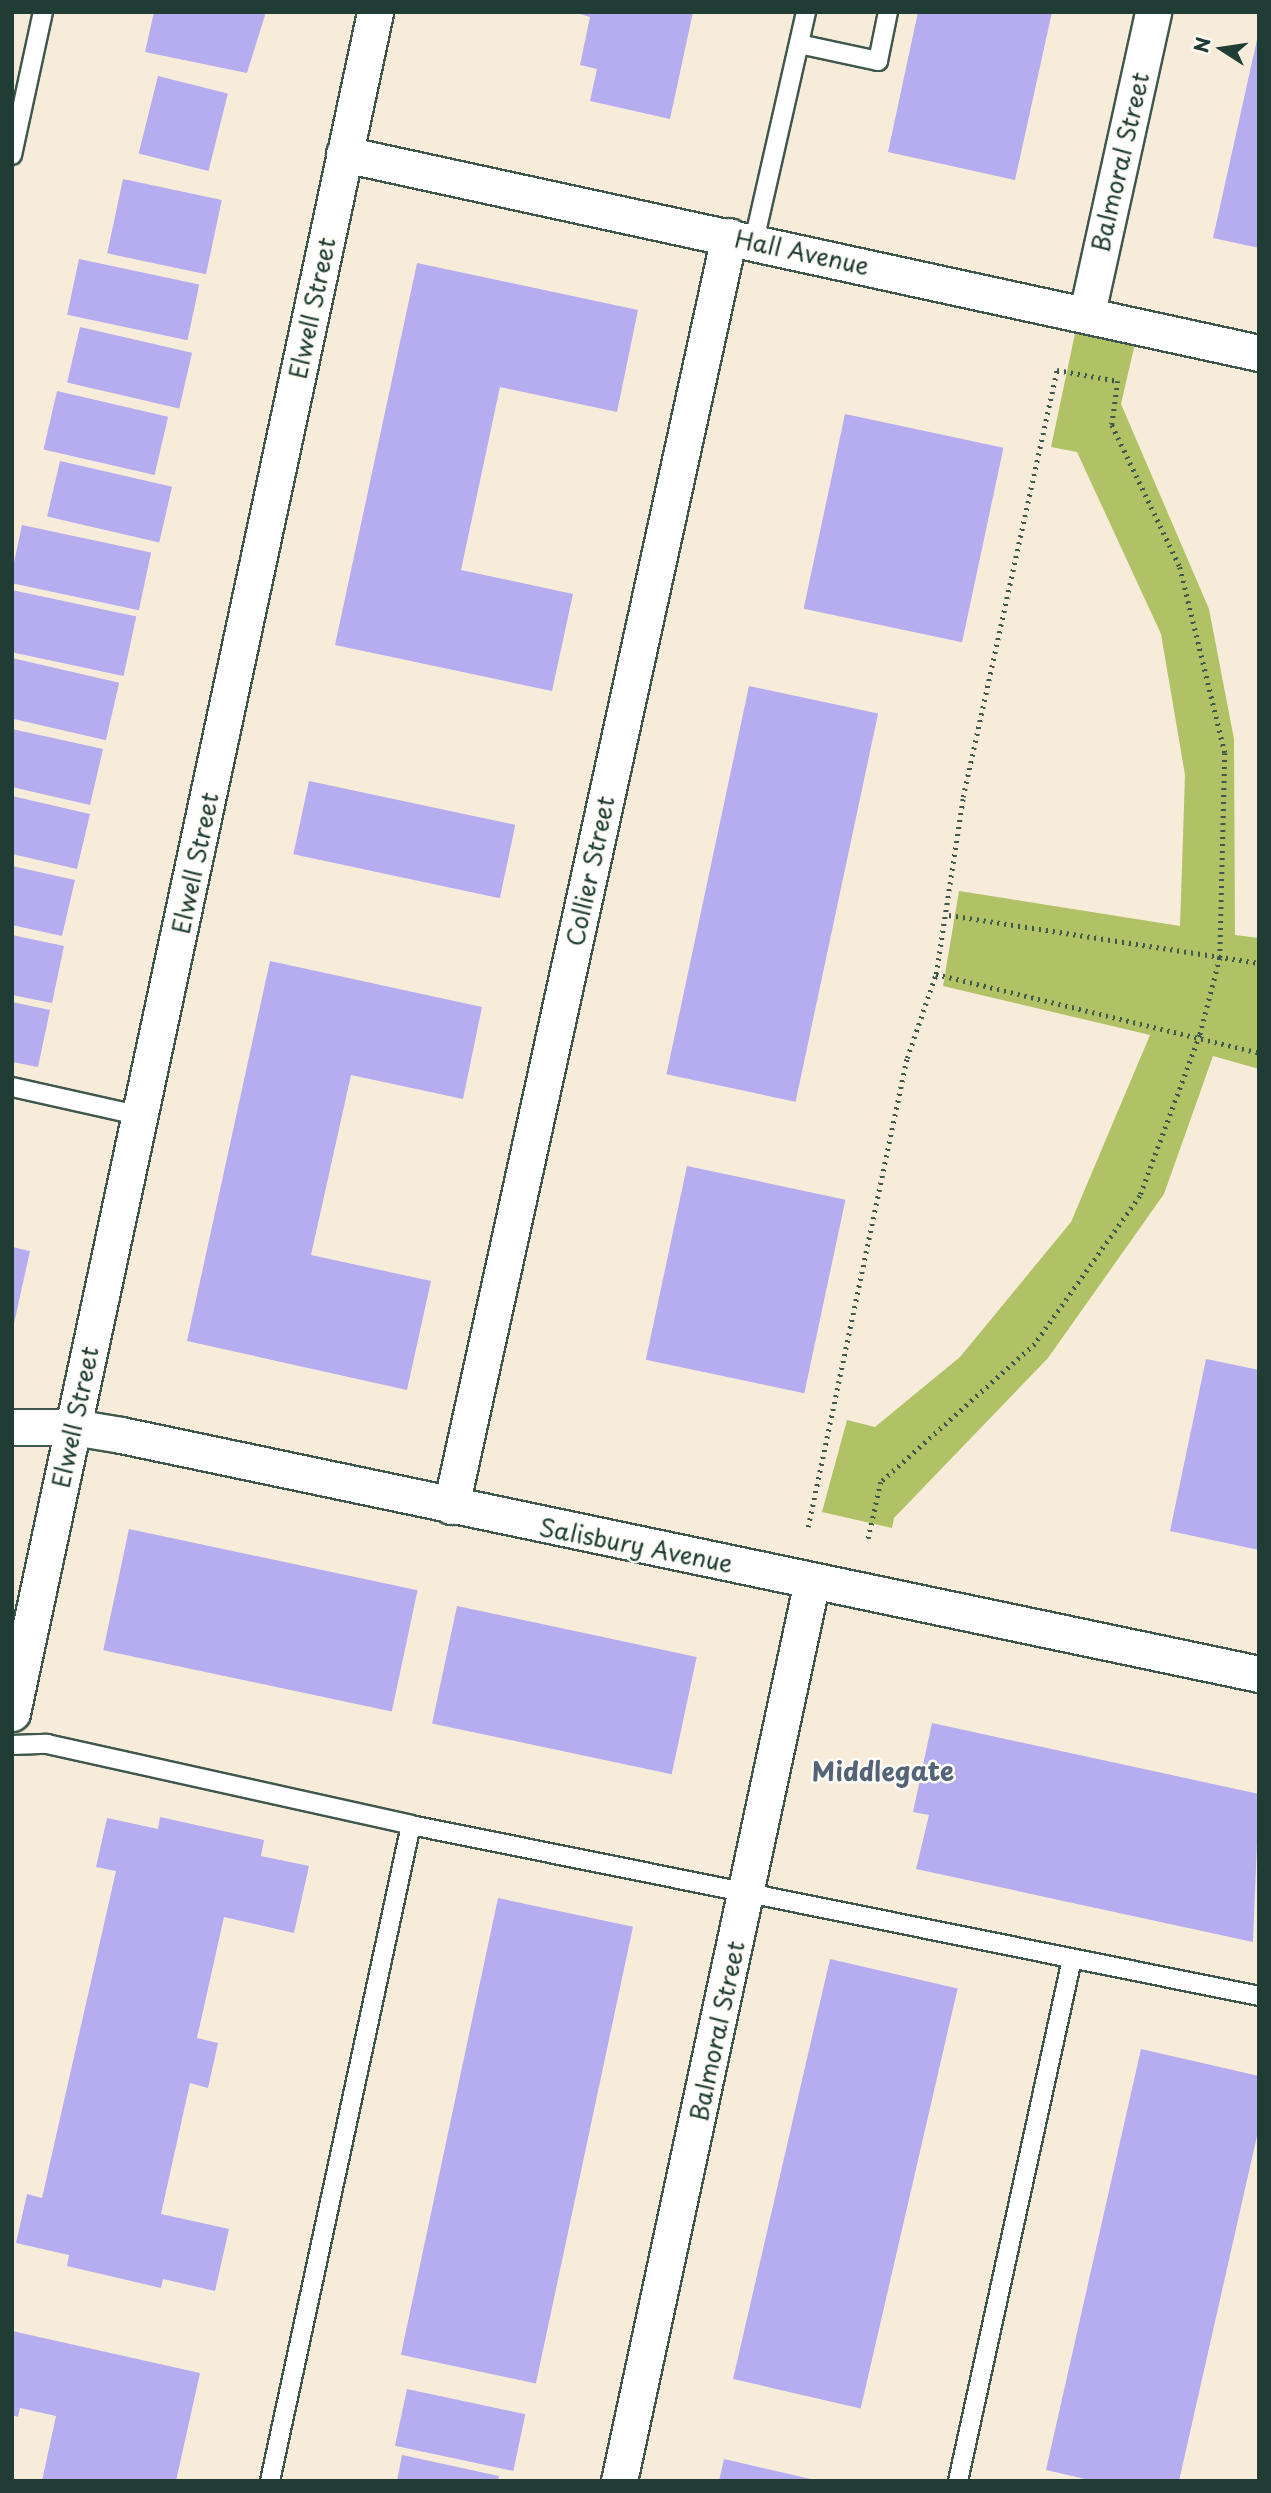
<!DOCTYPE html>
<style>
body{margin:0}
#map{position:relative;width:1271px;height:2493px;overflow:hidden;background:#f7ecda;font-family:"Playpen Sans",sans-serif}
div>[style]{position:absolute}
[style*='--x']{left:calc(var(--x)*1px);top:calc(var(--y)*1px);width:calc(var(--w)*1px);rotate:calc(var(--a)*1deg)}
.green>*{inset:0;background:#b0c265}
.building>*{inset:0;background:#b6acf0;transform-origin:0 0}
.path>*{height:4.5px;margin-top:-2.25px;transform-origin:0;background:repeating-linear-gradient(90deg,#3f574d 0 2px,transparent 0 7px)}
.roads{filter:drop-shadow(2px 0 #3f574d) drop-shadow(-2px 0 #3f574d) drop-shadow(0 2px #3f574d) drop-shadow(0 -2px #3f574d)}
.lane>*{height:18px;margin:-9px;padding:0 9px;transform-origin:9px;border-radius:9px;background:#fff}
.street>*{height:35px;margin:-17.5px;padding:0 17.5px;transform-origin:17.5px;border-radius:17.5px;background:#fff}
span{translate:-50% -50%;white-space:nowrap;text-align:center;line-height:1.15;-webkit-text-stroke:5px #fdfcf7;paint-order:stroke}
.street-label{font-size:24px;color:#1f3d34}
.neighbourhood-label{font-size:26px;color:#546476;font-weight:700}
.frame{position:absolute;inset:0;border:14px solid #1f3d34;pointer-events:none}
.north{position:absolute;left:1187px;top:14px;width:70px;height:70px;-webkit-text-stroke:5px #fdfcf7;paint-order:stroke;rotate:282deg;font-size:19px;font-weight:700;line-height:28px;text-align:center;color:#1f3d34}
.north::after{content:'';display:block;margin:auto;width:24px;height:32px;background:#1f3d34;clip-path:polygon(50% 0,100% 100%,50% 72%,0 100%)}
</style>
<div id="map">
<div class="green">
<i style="clip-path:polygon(1077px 324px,1137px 335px,1121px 404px,1209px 609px,1234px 739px,1235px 935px,1259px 938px,1259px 1069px,1213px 1056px,1164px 1194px,1048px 1358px,894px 1518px,892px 1528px,822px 1512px,847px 1420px,875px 1427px,960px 1357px,1071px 1222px,1150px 1035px,943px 986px,959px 891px,1180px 926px,1185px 775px,1161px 634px,1077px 452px,1051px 447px)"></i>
</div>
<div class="building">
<i style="clip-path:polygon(154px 12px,266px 12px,247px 73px,145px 52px)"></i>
<i style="clip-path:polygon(574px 12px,693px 12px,670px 119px,590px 101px,597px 69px,580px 65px,590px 17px)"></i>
<i style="clip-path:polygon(918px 12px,1052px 12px,1015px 180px,888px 152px)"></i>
<i style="clip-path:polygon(1258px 35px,1259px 35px,1259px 248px,1213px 238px)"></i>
<i style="left:158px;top:76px;width:72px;height:80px;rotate:14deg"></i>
<i style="left:123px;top:179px;width:101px;height:76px;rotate:12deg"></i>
<i style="left:79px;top:259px;width:123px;height:57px;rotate:12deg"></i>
<i style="clip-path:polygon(417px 263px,638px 310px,617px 412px,500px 387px,461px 570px,573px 594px,552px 691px,335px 645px)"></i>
<i style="left:80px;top:327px;width:115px;height:57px;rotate:13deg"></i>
<i style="left:57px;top:391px;width:114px;height:60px;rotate:13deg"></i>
<i style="left:845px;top:414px;width:162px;height:199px;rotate:12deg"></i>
<i style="left:60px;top:461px;width:115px;height:57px;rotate:13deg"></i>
<i style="left:22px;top:525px;width:132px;height:59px;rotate:12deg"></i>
<i style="left:12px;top:590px;width:127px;height:61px;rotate:12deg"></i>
<i style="left:12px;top:658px;width:110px;height:59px;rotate:13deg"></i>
<i style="left:749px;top:686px;width:132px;height:397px;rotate:12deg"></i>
<i style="clip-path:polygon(12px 729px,103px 749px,90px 805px,12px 787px)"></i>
<i style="left:309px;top:781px;width:211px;height:75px;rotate:12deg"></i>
<i style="clip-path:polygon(12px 796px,90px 814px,77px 869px,12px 854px)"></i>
<i style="clip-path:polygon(12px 866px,75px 880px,62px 936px,12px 925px)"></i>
<i style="clip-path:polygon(12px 935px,64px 946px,52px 1003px,12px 995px)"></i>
<i style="clip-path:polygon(270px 961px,482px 1007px,463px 1099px,351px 1075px,311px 1255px,431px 1281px,407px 1390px,187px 1341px)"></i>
<i style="clip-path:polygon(12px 1002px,50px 1010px,38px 1067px,12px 1062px)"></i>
<i style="left:687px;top:1166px;width:162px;height:198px;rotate:12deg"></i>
<i style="clip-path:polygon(12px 1247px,30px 1251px,13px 1328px,12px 1328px)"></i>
<i style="clip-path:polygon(1206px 1359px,1259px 1370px,1259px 1550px,1170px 1531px)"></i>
<i style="left:129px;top:1529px;width:295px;height:124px;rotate:12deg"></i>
<i style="left:457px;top:1606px;width:245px;height:120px;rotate:12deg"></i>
<i style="clip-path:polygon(932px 1723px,1259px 1794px,1253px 1942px,916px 1869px,929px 1815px,913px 1812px)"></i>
<i style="clip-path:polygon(160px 1817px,264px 1840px,261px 1856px,309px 1866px,294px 1933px,224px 1917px,197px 2038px,218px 2043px,208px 2088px,190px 2083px,161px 2214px,229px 2229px,215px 2291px,163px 2279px,161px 2288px,67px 2266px,69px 2255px,16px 2243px,27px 2194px,42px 2198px,116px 1871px,96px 1867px,107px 1818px,158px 1829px)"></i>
<i style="left:498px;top:1898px;width:138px;height:467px;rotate:12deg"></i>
<i style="left:830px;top:1959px;width:131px;height:431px;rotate:13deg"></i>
<i style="clip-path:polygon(1141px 2049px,1259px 2076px,1259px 2127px,1179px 2481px,1094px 2481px,1046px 2470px)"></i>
<i style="clip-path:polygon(12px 2331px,200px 2373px,176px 2481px,42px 2481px,56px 2416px,20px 2408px,18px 2417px,12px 2415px)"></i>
<i style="left:407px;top:2389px;width:121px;height:58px;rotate:12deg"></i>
<i style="clip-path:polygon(402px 2455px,499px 2476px,498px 2481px,397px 2481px)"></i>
<i style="clip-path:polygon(724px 2459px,815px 2480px,815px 2481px,719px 2481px)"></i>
</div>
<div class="path">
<i style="--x:949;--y:915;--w:314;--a:8.8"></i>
<i style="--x:936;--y:974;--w:333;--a:13.7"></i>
<i style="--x:808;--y:1527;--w:479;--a:-78.1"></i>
<i style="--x:907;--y:1058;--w:89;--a:-71"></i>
<i style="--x:936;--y:974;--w:179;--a:-81.3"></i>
<i style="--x:963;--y:797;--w:437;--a:-77.6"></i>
<i style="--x:1057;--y:370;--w:62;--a:10.2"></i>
<i style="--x:1118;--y:381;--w:44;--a:97.8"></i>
<i style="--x:1112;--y:425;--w:157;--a:64.4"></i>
<i style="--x:1180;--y:567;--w:191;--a:76.4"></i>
<i style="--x:1225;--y:753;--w:205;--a:91.4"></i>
<i style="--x:1220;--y:958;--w:80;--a:104.6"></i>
<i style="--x:1200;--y:1035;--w:172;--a:110.4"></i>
<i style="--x:1140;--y:1196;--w:181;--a:125.4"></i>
<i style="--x:1035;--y:1344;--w:207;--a:138.1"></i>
<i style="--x:881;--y:1482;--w:59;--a:102.6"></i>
</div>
<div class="roads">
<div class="lane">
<i style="--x:799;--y:44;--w:81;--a:12.1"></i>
<i style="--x:878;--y:61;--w:50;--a:-78.5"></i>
<i style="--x:12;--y:155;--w:146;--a:-77.8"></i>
<i style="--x:754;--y:241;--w:235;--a:-77.2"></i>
<i style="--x:12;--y:1087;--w:133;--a:12.6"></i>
<i style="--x:12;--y:1745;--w:35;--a:-2"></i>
<i style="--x:47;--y:1744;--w:373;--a:12.5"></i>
<i style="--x:411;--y:1825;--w:865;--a:11.4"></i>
<i style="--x:270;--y:2481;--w:671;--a:-77.87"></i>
<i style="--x:958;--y:2481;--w:534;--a:-77.68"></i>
</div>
<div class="street">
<i style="--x:344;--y:154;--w:936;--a:12.27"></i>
<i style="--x:1087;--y:313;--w:308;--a:-77.6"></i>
<i style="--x:12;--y:1427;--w:61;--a:0"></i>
<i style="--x:73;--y:1427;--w:49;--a:9.5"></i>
<i style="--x:121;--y:1435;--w:1163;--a:11.86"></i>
<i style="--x:451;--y:1506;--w:1300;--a:-77.65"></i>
<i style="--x:12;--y:1713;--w:1739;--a:-77.95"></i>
<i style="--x:619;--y:2481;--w:920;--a:-77.9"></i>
</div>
</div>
<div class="street-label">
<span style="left:1120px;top:162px;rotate:-77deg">Balmoral Street</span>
<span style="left:802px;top:252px;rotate:12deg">Hall Avenue</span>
<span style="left:312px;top:308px;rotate:-78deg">Elwell Street</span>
<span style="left:195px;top:863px;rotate:-78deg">Elwell Street</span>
<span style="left:590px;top:871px;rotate:-78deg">Collier Street</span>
<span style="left:75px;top:1417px;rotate:-78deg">Elwell Street</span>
<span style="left:636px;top:1545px;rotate:11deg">Salisbury Avenue</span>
<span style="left:717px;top:2031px;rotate:-78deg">Balmoral Street</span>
</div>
<div class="neighbourhood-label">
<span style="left:883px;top:1771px">Middlegate</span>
</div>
<div class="frame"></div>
<div class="north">N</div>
</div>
